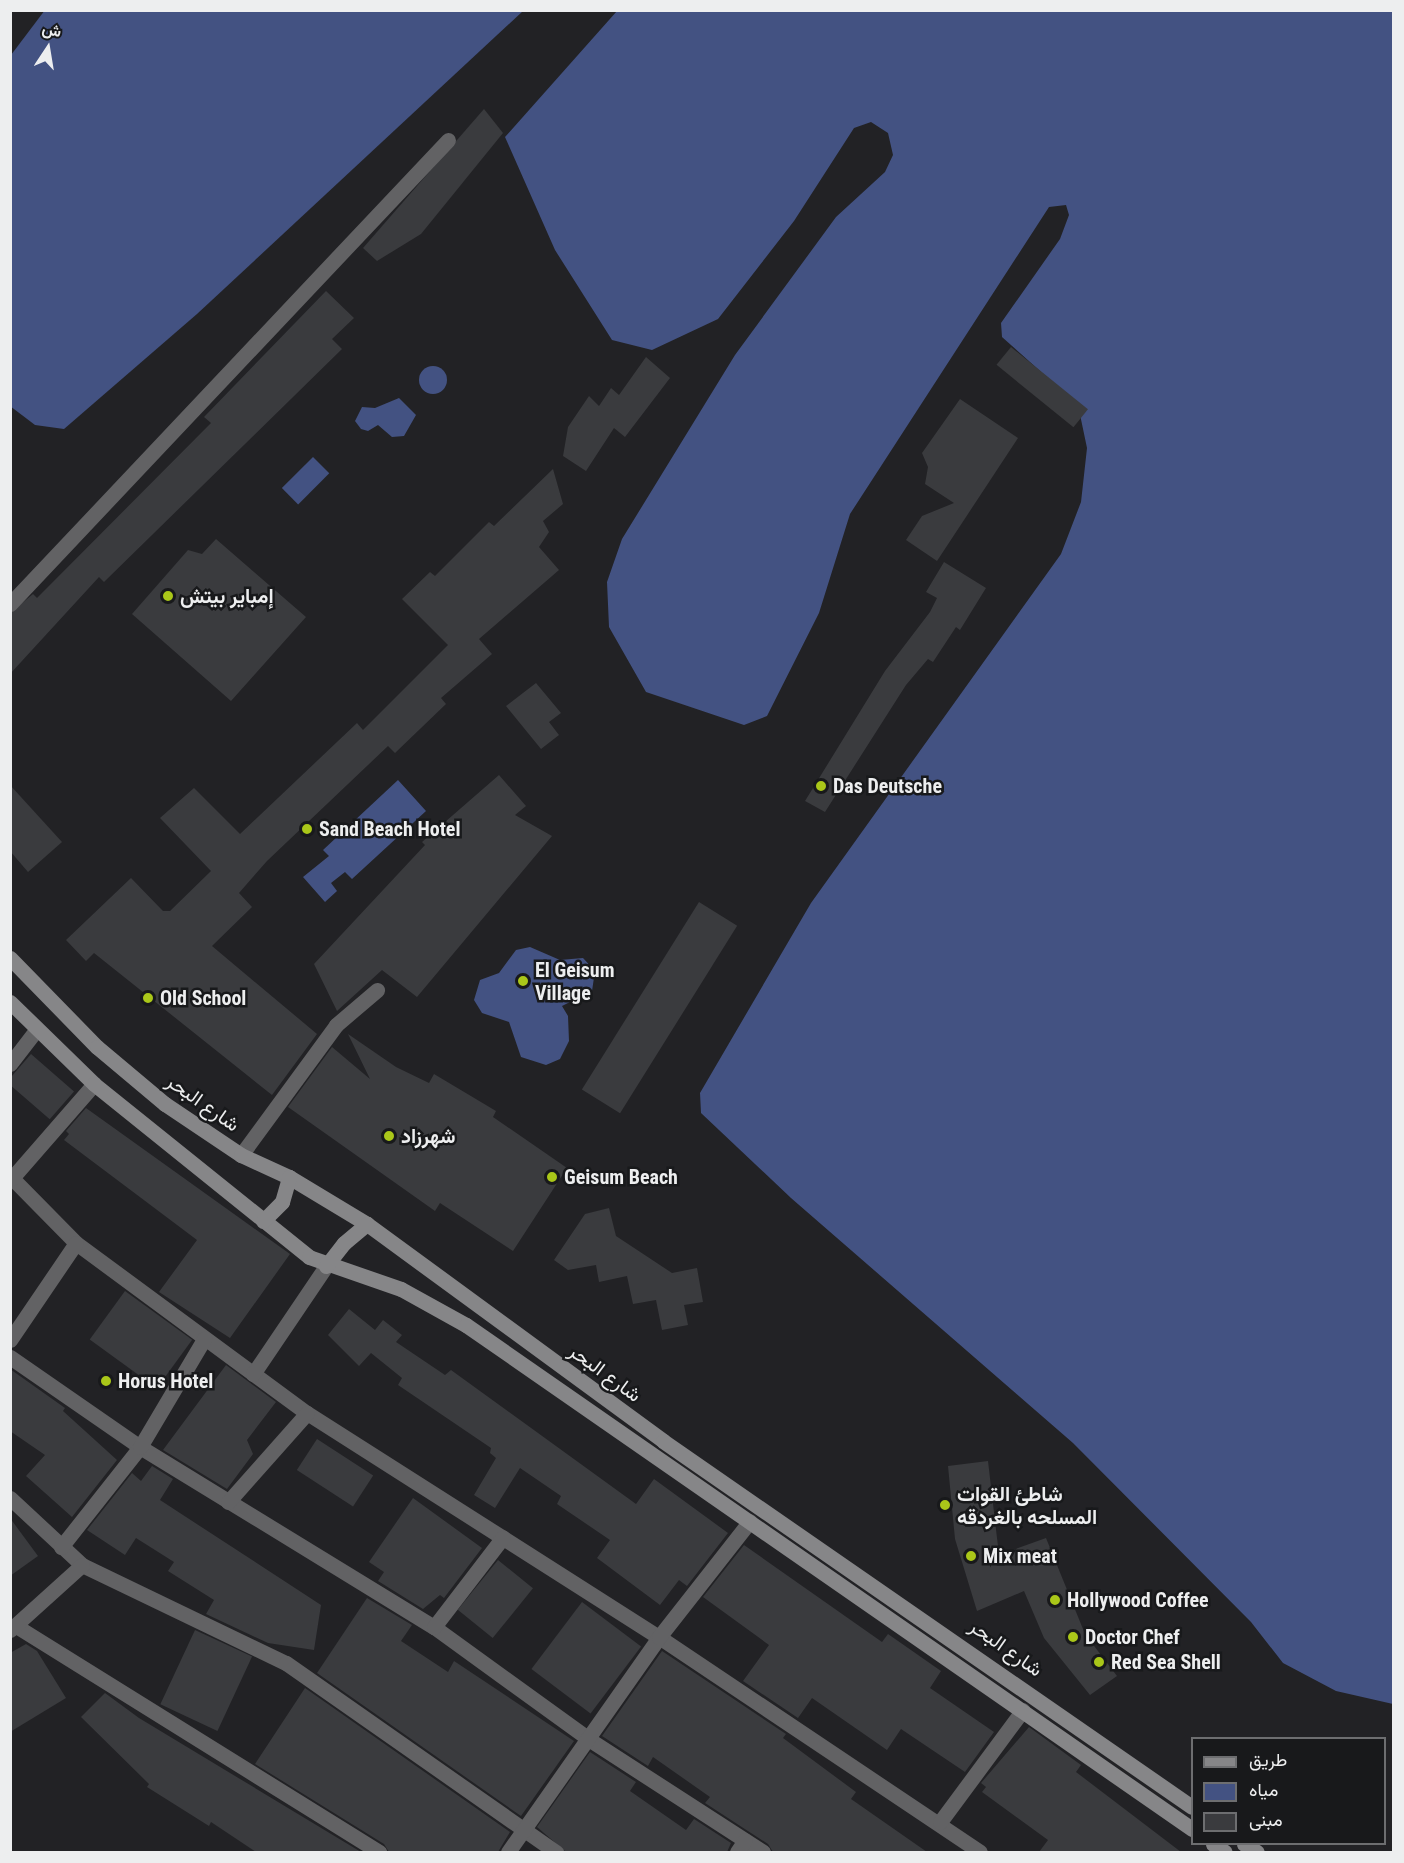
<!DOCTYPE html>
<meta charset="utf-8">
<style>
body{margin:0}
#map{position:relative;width:1404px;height:1863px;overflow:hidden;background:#222225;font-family:"Roboto Condensed",Vazirmatn,sans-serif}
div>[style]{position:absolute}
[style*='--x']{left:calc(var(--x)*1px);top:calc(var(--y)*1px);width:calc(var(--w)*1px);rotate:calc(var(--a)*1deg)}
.water>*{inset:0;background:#435282;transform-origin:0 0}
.round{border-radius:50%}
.building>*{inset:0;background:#3a3b3e;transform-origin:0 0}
.lane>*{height:15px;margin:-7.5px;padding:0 7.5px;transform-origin:7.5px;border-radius:7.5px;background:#626264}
.street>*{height:15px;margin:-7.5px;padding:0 7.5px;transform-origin:7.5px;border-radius:7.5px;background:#626264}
.secondary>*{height:15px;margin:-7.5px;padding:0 7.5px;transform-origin:7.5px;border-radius:7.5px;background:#868688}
.dots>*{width:16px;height:16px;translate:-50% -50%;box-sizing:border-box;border:3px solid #18191b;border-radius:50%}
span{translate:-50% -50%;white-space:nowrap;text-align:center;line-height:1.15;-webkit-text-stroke:5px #18191b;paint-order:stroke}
.poi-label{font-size:20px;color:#edeeef;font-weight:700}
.left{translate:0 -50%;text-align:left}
.street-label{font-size:20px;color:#edeeef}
.frame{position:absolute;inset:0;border:12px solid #edeeef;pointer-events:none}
.legend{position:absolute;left:1191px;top:1737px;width:195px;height:108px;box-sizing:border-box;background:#18191b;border:2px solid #6d6e70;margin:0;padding:8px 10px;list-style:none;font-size:18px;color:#edeeef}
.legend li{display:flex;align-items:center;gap:12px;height:30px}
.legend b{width:30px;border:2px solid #6d6e70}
.north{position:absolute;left:18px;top:18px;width:60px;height:60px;-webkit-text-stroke:4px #18191b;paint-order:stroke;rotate:12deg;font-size:16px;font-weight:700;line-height:24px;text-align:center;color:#edeeef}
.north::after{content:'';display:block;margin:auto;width:21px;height:27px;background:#edeeef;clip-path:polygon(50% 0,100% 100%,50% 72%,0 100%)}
</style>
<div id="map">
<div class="water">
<i style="clip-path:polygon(45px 10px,523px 10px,523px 11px,197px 314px,64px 429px,35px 425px,10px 406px,11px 55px)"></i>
<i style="clip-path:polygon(617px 11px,1393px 11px,1393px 1704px,1336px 1691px,1283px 1663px,1251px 1622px,1073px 1443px,791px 1198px,701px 1113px,700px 1093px,811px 903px,1061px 554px,1081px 502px,1087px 448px,1078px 405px,1002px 337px,1001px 323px,1060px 239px,1069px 215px,1066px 205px,1049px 207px,850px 514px,819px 613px,767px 716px,744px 725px,646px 692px,609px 627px,607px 582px,622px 539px,735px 355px,836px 217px,885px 172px,893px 155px,888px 133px,871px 122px,854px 128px,794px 221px,718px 319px,652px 350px,612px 340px,555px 250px,505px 137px)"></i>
<i class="round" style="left:419px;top:366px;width:28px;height:28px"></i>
<i style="clip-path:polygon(399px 398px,416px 415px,404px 436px,392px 437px,378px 425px,368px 431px,361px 429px,355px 421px,362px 407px,375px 408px)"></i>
<i style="left:313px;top:457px;width:23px;height:44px;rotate:45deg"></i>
<i style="clip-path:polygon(398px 780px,426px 811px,352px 879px,345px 872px,331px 883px,337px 891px,325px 902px,303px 877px,329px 856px,323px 850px)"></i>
<i style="clip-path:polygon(530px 947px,560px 960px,583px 958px,595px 971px,592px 991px,562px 1006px,568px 1016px,569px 1041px,560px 1059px,546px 1065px,521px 1057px,509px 1022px,482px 1013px,474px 1000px,480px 980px,499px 973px,516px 950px)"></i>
</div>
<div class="building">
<i style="clip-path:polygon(484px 109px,503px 133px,421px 234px,377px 261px,363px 248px)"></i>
<i style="clip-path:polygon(326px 291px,354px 318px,332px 339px,342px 349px,104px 582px,99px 577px,10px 674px,10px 613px,33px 594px,37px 598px,211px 423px,204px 417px)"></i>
<i style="left:1011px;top:347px;width:99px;height:23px;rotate:39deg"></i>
<i style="clip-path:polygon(646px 357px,670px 378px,625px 437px,614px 428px,586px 471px,563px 456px,568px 427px,589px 396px,599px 406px,611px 388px,619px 395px)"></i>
<i style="clip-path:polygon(960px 399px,1018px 438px,937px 561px,906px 540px,922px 516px,954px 503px,925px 484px,928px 467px,922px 453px)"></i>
<i style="clip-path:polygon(553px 469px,563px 504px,543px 521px,549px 532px,539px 547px,559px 570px,479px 639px,492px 654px,441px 698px,446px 704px,395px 753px,388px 746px,267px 861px,239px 893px,252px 907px,212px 946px,317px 1034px,272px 1095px,94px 953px,86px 961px,66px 940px,131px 878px,163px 911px,170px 911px,211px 871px,160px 818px,194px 788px,240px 834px,357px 723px,363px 730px,448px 645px,402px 599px,430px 572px,435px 576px,489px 522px,494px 526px)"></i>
<i style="clip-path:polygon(216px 539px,306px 617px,231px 701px,132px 614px,188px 550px,202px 554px)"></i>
<i style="clip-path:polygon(944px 562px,986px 588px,960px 630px,956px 627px,933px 662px,928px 659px,906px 685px,825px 812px,805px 801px,885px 671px,930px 612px,937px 598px,926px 592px)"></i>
<i style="clip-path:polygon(536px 683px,561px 713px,549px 722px,559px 735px,541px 749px,506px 706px)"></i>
<i style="clip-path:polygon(499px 775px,526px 806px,515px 815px,552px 836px,417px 997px,382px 970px,337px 1011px,314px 964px,425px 845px,422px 842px)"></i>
<i style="clip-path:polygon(10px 785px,62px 842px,28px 872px,10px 851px)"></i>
<i style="left:699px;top:902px;width:45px;height:221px;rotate:32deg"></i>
<i style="clip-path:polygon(348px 1034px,396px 1067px,429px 1083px,434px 1074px,496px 1111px,493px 1117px,567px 1168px,513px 1251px,440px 1203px,435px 1211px,288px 1107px,332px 1047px,370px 1079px)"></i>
<i style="left:31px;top:1054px;width:57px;height:37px;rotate:41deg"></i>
<i style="clip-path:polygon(86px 1108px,290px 1254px,230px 1338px,159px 1292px,197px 1240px,64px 1140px,69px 1134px,66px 1131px)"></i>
<i style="clip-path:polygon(609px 1208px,616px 1236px,672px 1273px,697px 1268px,703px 1302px,684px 1305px,688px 1325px,662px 1330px,656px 1300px,633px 1304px,627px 1276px,599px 1282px,596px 1265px,568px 1270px,554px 1260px,585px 1214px)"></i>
<i style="left:125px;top:1291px;width:83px;height:60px;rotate:36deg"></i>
<i style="clip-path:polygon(349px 1309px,375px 1330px,383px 1320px,402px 1335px,396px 1342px,445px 1375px,451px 1370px,636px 1504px,654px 1479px,728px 1533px,687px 1586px,679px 1580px,660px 1605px,597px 1558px,610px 1540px,557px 1504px,561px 1496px,520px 1468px,495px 1508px,474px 1495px,496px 1458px,490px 1453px,491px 1448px,398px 1385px,402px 1378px,371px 1353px,359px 1366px,328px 1335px)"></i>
<i style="clip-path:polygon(226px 1365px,276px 1402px,247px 1440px,253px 1454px,227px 1489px,163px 1450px)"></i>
<i style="clip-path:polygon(10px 1369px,65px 1408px,63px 1411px,117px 1460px,72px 1517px,26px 1476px,45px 1455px,10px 1431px)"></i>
<i style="left:317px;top:1439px;width:67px;height:37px;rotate:33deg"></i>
<i style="clip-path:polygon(988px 1461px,999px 1555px,1046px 1538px,1085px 1634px,1117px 1676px,1090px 1695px,1044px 1638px,1024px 1591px,977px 1611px,955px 1539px,948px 1466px)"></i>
<i style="clip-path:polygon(152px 1466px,173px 1479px,160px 1500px,321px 1605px,314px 1650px,268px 1643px,206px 1614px,214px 1600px,168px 1571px,174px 1562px,136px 1538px,125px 1555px,87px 1530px,132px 1473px,141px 1481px)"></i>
<i style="clip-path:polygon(413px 1498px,482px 1548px,444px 1598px,440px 1595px,423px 1609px,378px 1581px,384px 1572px,369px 1562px)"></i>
<i style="clip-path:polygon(10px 1518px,38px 1556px,10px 1576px)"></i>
<i style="clip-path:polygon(744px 1545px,882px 1642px,888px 1634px,941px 1671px,930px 1688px,994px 1732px,965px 1772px,901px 1729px,887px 1750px,812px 1698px,798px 1718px,743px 1681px,769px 1645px,703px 1597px)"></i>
<i style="left:498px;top:1560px;width:45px;height:64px;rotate:39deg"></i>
<i style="clip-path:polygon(367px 1598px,412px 1625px,401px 1641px,448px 1672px,454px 1661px,574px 1741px,521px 1816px,317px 1673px)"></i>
<i style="left:582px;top:1602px;width:74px;height:84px;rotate:37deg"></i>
<i style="left:195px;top:1630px;width:63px;height:82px;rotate:25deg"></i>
<i style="clip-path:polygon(26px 1644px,37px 1651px,66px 1698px,10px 1732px,10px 1653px)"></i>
<i style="clip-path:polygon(662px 1651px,786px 1734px,783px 1738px,856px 1792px,851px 1799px,927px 1852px,773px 1852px,768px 1844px,705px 1803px,710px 1797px,653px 1757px,648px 1766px,602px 1736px)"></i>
<i style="clip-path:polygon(305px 1688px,510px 1832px,498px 1852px,389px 1852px,384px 1844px,255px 1764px)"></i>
<i style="clip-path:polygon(105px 1693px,139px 1718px,361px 1852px,256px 1852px,211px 1822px,209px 1826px,147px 1787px,149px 1784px,81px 1717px)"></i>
<i style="clip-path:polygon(1029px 1727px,1081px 1765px,1076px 1772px,1181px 1852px,1039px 1852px,1048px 1840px,982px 1792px,986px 1787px,981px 1783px)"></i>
<i style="clip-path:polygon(590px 1752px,636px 1782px,630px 1791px,686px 1830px,694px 1819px,731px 1843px,727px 1852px,566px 1852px,537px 1827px)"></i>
</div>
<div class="lane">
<i style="--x:10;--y:604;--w:638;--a:-46.65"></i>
<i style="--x:241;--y:1155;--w:161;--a:-53.8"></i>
<i style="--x:336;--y:1025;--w:54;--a:-40.5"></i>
</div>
<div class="street">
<i style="--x:10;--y:1064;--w:44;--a:-52.4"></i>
<i style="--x:10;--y:1176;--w:94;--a:45.4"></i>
<i style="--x:76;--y:1243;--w:287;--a:36.4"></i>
<i style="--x:307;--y:1413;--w:417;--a:32.5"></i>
<i style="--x:659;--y:1637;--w:386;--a:33.8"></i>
<i style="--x:12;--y:1178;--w:125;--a:-48.9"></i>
<i style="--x:10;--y:1340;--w:117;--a:-55.8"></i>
<i style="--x:10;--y:1357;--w:158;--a:34.7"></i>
<i style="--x:140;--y:1447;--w:345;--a:31.5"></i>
<i style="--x:434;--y:1627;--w:193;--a:35.9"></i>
<i style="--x:590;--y:1740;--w:206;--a:32.9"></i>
<i style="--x:253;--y:1374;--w:130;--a:-55.9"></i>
<i style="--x:10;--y:1498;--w:98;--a:42.9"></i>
<i style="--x:82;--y:1565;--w:226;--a:25.7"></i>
<i style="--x:286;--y:1663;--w:330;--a:35"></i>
<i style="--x:228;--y:1502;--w:119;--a:-48.4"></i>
<i style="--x:61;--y:1547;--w:127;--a:-51.7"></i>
<i style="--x:140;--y:1447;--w:126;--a:-59.3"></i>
<i style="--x:16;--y:1626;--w:428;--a:31.9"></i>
<i style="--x:434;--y:1627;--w:113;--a:-52.5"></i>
<i style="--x:10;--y:1630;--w:97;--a:-42.1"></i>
<i style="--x:940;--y:1822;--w:139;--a:-53.5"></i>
<i style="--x:508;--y:1852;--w:263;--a:-54.9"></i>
<i style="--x:659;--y:1637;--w:147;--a:-51.9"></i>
<i style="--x:737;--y:1852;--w:14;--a:-56"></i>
</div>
<div class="secondary">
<i style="--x:10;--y:958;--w:124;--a:45.7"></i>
<i style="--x:97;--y:1047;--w:89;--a:40"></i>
<i style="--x:165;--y:1104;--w:92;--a:33.9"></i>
<i style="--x:241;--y:1155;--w:53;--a:24.6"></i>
<i style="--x:289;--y:1177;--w:91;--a:31.1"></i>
<i style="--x:367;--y:1224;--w:367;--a:36.2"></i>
<i style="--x:663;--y:1441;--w:643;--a:34.68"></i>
<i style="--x:10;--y:1002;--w:117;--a:44.3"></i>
<i style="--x:94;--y:1084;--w:276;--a:38.8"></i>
<i style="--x:309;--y:1257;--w:97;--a:19.2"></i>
<i style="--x:401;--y:1289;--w:74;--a:29"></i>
<i style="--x:466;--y:1325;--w:884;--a:34.77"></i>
<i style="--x:263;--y:1221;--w:27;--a:-45"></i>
<i style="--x:282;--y:1202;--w:26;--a:-74"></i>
<i style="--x:326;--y:1266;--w:29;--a:-52"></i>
<i style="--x:344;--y:1243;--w:30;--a:-40"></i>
<i style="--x:1213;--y:1844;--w:14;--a:34"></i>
<i style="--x:1244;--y:1844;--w:15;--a:32"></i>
</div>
<div class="dots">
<i style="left:168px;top:596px;background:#aac719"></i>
<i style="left:821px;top:786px;background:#aac719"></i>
<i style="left:307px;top:829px;background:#aac719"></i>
<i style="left:523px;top:981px;background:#aac719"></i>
<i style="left:148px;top:998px;background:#aac719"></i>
<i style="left:389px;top:1136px;background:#aac719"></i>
<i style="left:552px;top:1177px;background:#aac719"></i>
<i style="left:106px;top:1381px;background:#aac719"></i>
<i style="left:945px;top:1505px;background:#aac719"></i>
<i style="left:971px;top:1556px;background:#aac719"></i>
<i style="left:1055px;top:1600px;background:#aac719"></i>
<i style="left:1073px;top:1637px;background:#aac719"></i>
<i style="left:1099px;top:1662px;background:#aac719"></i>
</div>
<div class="poi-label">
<span class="left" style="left:180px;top:596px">إمباير بيتش</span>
<span class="left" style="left:833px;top:786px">Das Deutsche</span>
<span class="left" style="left:319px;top:829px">Sand Beach Hotel</span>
<span class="left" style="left:535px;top:982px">El Geisum<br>Village</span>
<span class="left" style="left:160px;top:998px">Old School</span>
<span class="left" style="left:401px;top:1136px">شهرزاد</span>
<span class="left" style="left:564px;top:1177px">Geisum Beach</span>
<span class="left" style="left:118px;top:1381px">Horus Hotel</span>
<span class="left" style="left:957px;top:1506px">شاطئ القوات<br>المسلحه بالغردقه</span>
<span class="left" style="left:983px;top:1556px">Mix meat</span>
<span class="left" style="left:1067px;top:1600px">Hollywood Coffee</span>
<span class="left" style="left:1085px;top:1637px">Doctor Chef</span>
<span class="left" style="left:1111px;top:1662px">Red Sea Shell</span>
</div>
<div class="street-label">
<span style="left:203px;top:1103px;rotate:35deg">شارع البحر</span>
<span style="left:605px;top:1373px;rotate:36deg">شارع البحر</span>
<span style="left:1006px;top:1648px;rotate:35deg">شارع البحر</span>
</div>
<div class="frame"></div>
<ul class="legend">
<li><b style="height:8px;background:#868688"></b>طريق</li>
<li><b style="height:16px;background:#435282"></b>مياه</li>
<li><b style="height:16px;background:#3a3b3e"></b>مبنى</li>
</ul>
<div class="north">ش</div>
</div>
